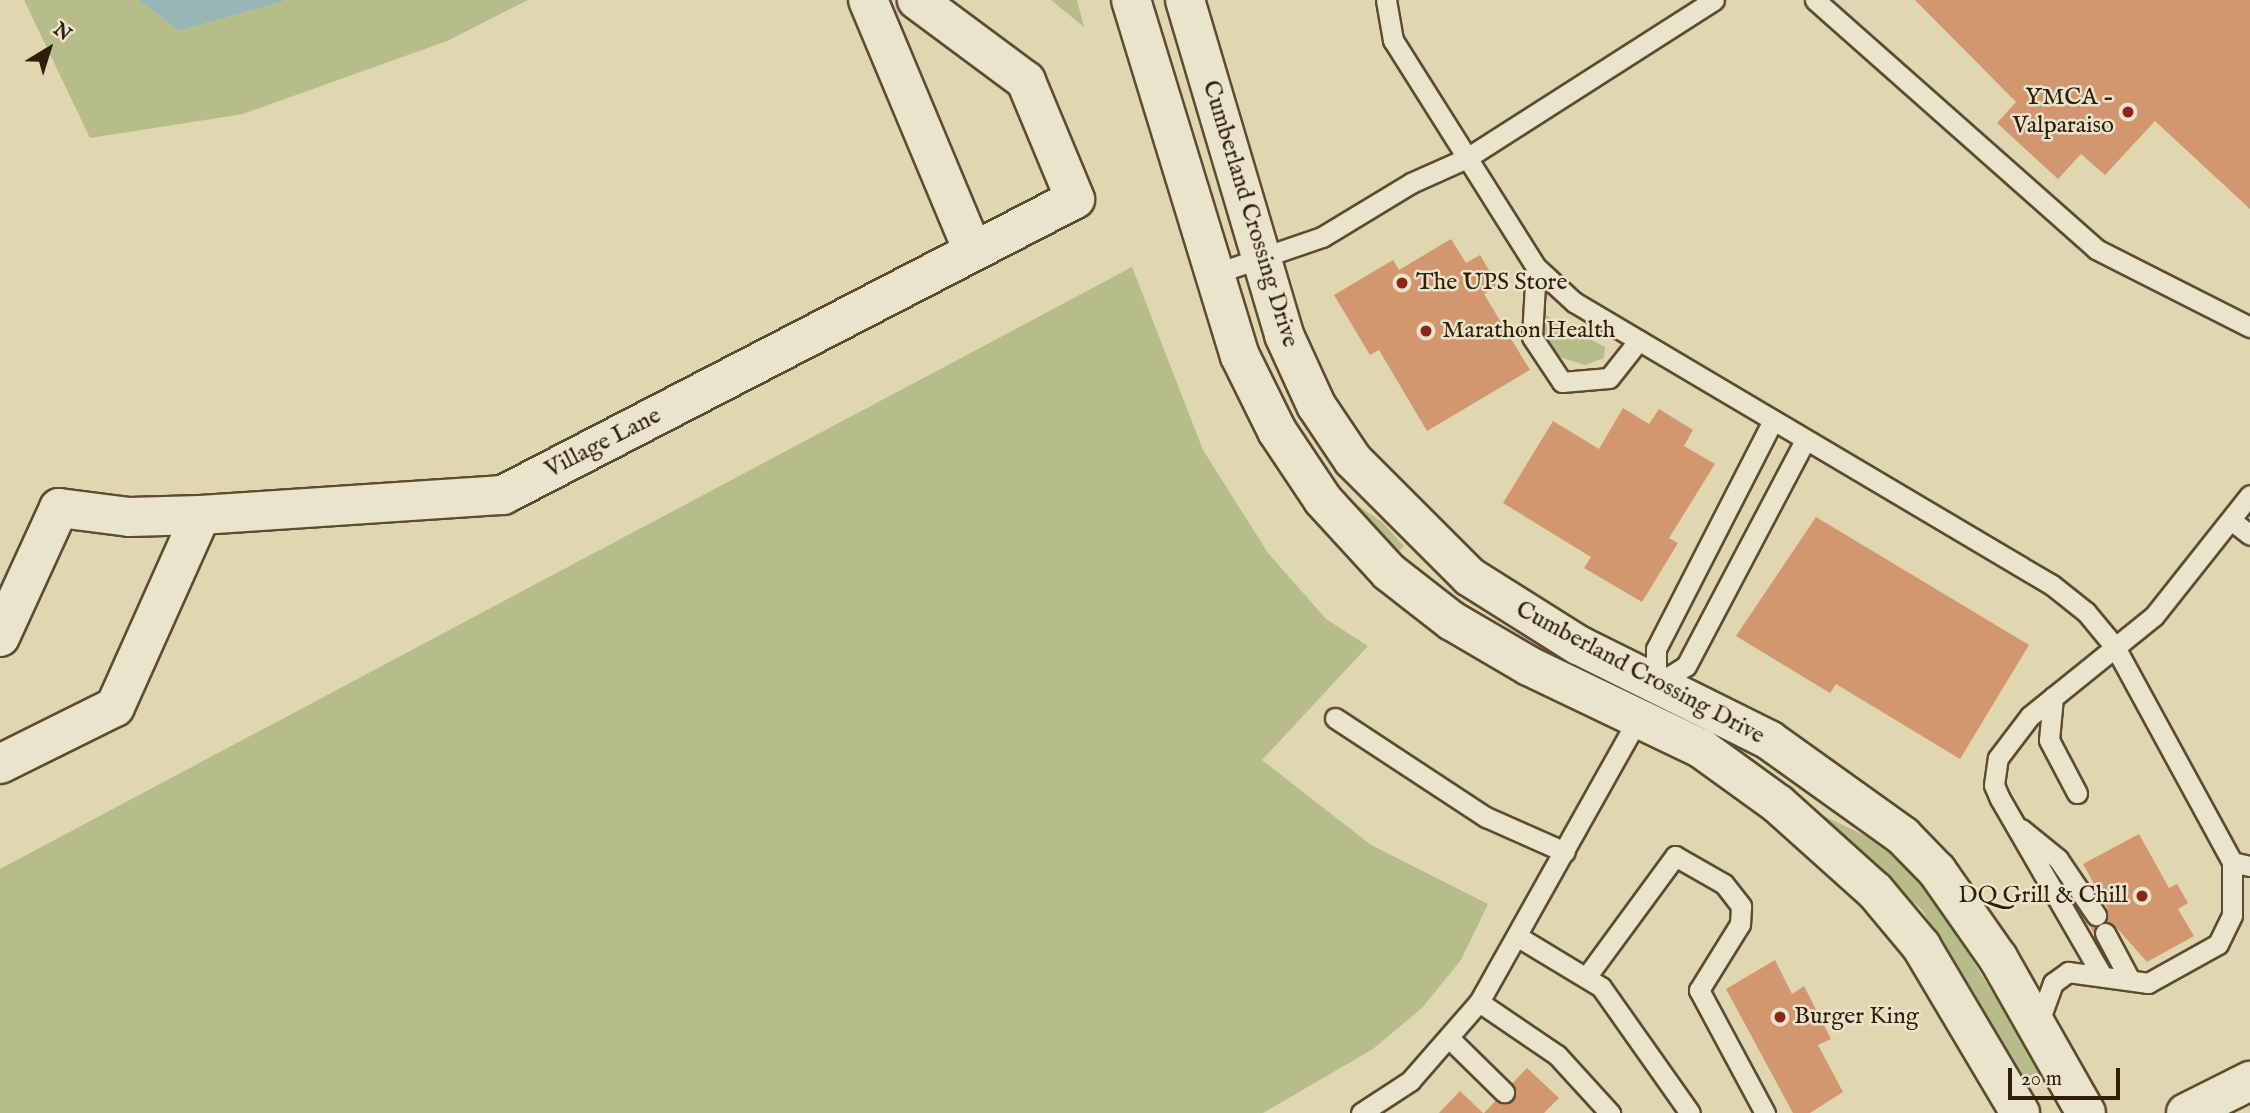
<!DOCTYPE html>
<style>
body{margin:0}
#map{position:relative;width:2250px;height:1113px;overflow:hidden;background:#e0d6b0;font-family:"IM FELL English",serif}
div>[style]{position:absolute}
[style*='--x']{left:calc(var(--x)*1px);top:calc(var(--y)*1px);width:calc(var(--w)*1px);rotate:calc(var(--a)*1deg)}
.green>*{inset:0;background:#b6bd88}
.water>*{inset:0;background:#97b7b5}
.building>*{inset:0;background:#d3976f}
.roads{filter:drop-shadow(2px 0 #5e4b30) drop-shadow(-2px 0 #5e4b30) drop-shadow(0 2px #5e4b30) drop-shadow(0 -2px #5e4b30)}
.service>*{height:19px;margin:-9.5px;padding:0 9.5px;transform-origin:9.5px;border-radius:9.5px;background:#ebe4cc}
.minor>*{height:38px;margin:-19px;padding:0 19px;transform-origin:19px;border-radius:19px;background:#ebe4cc}
.secondary>*{height:38px;margin:-19px;padding:0 19px;transform-origin:19px;border-radius:19px;background:#ebe4cc}
.dots>*{width:19px;height:19px;translate:-50% -50%;box-sizing:border-box;border:4px solid #ebe4cc;border-radius:50%}
span{translate:-50% -50%;white-space:nowrap;text-align:center;line-height:1.15;-webkit-text-stroke:5px #ebe4cc;paint-order:stroke}
.poi-label{font-size:24px;color:#321d06}
.right{translate:-100% -50%;text-align:right}
.left{translate:0 -50%;text-align:left}
.street-label{font-size:24px;color:#321d06}
.north{position:absolute;left:14px;top:14px;width:70px;height:70px;-webkit-text-stroke:5px #ebe4cc;paint-order:stroke;rotate:38deg;font-size:19px;font-weight:700;line-height:28px;text-align:center;color:#321d06}
.north::after{content:'';display:block;margin:auto;width:24px;height:32px;background:#321d06;clip-path:polygon(50% 0,100% 100%,50% 72%,0 100%)}
.scale{position:absolute;left:2008px;top:1068px;width:112px;height:32px;box-sizing:border-box;border:4px solid #321d06;border-top:0;padding-left:9px;font-size:21px;line-height:24px;white-space:nowrap;color:#321d06;-webkit-text-stroke:5px #ebe4cc;paint-order:stroke}
</style>
<div id="map">
<div class="green">
<i style="clip-path:polygon(24px 0,139px 0,179px 31px,288px 0,528px 0,447px 41px,243px 114px,90px 138px)"></i>
<i style="clip-path:polygon(1051px 0,1077px 0,1084px 27px)"></i>
<i style="clip-path:polygon(1132px 267px,1203px 450px,1268px 553px,1326px 619px,1368px 646px,1262px 760px,1371px 845px,1488px 904px,1461px 960px,1422px 1008px,1373px 1049px,1263px 1113px,0 1113px,0 869px)"></i>
<i style="clip-path:polygon(1543px 314px,1605px 347px,1604px 358px,1585px 365px,1559px 357px,1546px 340px)"></i>
<i style="clip-path:polygon(1340px 493px,1382px 522px,1404px 546px,1392px 557px)"></i>
<i style="clip-path:polygon(1807px 808px,1889px 847px,1931px 893px,2042px 1073px,2040px 1087px,2024px 1079px,1922px 910px)"></i>
</div>
<div class="water">
<i style="clip-path:polygon(139px 0,288px 0,179px 31px)"></i>
</div>
<div class="building">
<i style="clip-path:polygon(1915px 0,2250px 0,2250px 209px,2155px 121px,2105px 175px,2081px 154px,2058px 179px,1997px 123px,2016px 102px)"></i>
<i style="clip-path:polygon(1451px 239px,1466px 263px,1480px 255px,1498px 285px,1484px 294px,1530px 370px,1427px 431px,1379px 350px,1370px 355px,1334px 295px,1393px 260px,1399px 270px)"></i>
<i style="clip-path:polygon(1623px 408px,1649px 424px,1659px 409px,1693px 430px,1684px 446px,1715px 464px,1669px 538px,1678px 543px,1642px 602px,1584px 568px,1591px 557px,1503px 503px,1553px 421px,1599px 449px)"></i>
<i style="clip-path:polygon(1816px 517px,2029px 645px,1960px 759px,1836px 684px,1830px 693px,1736px 636px)"></i>
<i style="clip-path:polygon(2139px 834px,2169px 888px,2177px 884px,2188px 903px,2178px 909px,2194px 936px,2147px 962px,2116px 927px,2096px 938px,2087px 920px,2108px 909px,2083px 864px)"></i>
<i style="clip-path:polygon(1775px 960px,1792px 994px,1804px 986px,1831px 1039px,1818px 1045px,1843px 1092px,1810px 1113px,1793px 1113px,1726px 989px)"></i>
<i style="clip-path:polygon(1527px 1068px,1559px 1098px,1544px 1113px,1484px 1113px)"></i>
<i style="clip-path:polygon(1460px 1091px,1483px 1113px,1439px 1113px)"></i>
</div>
<div class="roads">
<div class="service">
<i style="--x:1386;--y:0;--w:41;--a:80.1"></i>
<i style="--x:1393;--y:40;--w:268;--a:57.8"></i>
<i style="--x:1536;--y:267;--w:52;--a:42.6"></i>
<i style="--x:1574;--y:302;--w:555;--a:30.63"></i>
<i style="--x:2052;--y:585;--w:43;--a:38.5"></i>
<i style="--x:2086;--y:612;--w:45;--a:50.4"></i>
<i style="--x:2115;--y:647;--w:245;--a:61.4"></i>
<i style="--x:2232;--y:862;--w:18;--a:13"></i>
<i style="--x:1815;--y:0;--w:375;--a:41.5"></i>
<i style="--x:2096;--y:249;--w:173;--a:26.9"></i>
<i style="--x:1536;--y:267;--w:70;--a:93.3"></i>
<i style="--x:1532;--y:337;--w:54;--a:56.3"></i>
<i style="--x:1562;--y:382;--w:47;--a:-4.9"></i>
<i style="--x:1609;--y:378;--w:48;--a:-51.7"></i>
<i style="--x:1214;--y:274;--w:114;--a:-18.9"></i>
<i style="--x:1322;--y:237;--w:104;--a:-31.2"></i>
<i style="--x:1411;--y:183;--w:61;--a:-24.1"></i>
<i style="--x:1467;--y:158;--w:293;--a:-32.6"></i>
<i style="--x:2231;--y:520;--w:24;--a:38"></i>
<i style="--x:1657;--y:684;--w:34;--a:-32"></i>
<i style="--x:1686;--y:666;--w:253;--a:-62.2"></i>
<i style="--x:1656;--y:686;--w:37;--a:-90"></i>
<i style="--x:1656;--y:649;--w:255;--a:-62.9"></i>
<i style="--x:2053;--y:697;--w:43;--a:95.3"></i>
<i style="--x:2049;--y:740;--w:60;--a:62.2"></i>
<i style="--x:1335;--y:718;--w:181;--a:33.3"></i>
<i style="--x:1486;--y:817;--w:86;--a:23.9"></i>
<i style="--x:2021;--y:829;--w:48;--a:39"></i>
<i style="--x:2058;--y:859;--w:68;--a:55.8"></i>
<i style="--x:2105;--y:933;--w:51;--a:61.9"></i>
<i style="--x:1520;--y:938;--w:95;--a:31.2"></i>
<i style="--x:1601;--y:987;--w:154;--a:54.8"></i>
<i style="--x:2100;--y:972;--w:200;--a:-120"></i>
<i style="--x:2000;--y:799;--w:15;--a:-113"></i>
<i style="--x:1994;--y:785;--w:27;--a:-82"></i>
<i style="--x:1998;--y:758;--w:53;--a:-52.7"></i>
<i style="--x:2030;--y:716;--w:159;--a:-38.9"></i>
<i style="--x:2154;--y:616;--w:154;--a:-51.6"></i>
<i style="--x:1587;--y:976;--w:149;--a:-53.7"></i>
<i style="--x:1675;--y:856;--w:56;--a:29.7"></i>
<i style="--x:1724;--y:884;--w:28;--a:52"></i>
<i style="--x:1741;--y:906;--w:18;--a:93"></i>
<i style="--x:1740;--y:924;--w:78;--a:121.8"></i>
<i style="--x:1699;--y:990;--w:140;--a:61.8"></i>
<i style="--x:1479;--y:1002;--w:94;--a:34.2"></i>
<i style="--x:1557;--y:1055;--w:79;--a:47.6"></i>
<i style="--x:2037;--y:1027;--w:47;--a:-70"></i>
<i style="--x:2053;--y:983;--w:19;--a:-36"></i>
<i style="--x:2068;--y:972;--w:81;--a:7.8"></i>
<i style="--x:2148;--y:983;--w:80;--a:-29.1"></i>
<i style="--x:2218;--y:944;--w:32;--a:-64"></i>
<i style="--x:2232;--y:915;--w:53;--a:-90"></i>
<i style="--x:1450;--y:1039;--w:76;--a:44.5"></i>
<i style="--x:1361;--y:1113;--w:59;--a:-33.1"></i>
<i style="--x:1410;--y:1081;--w:105;--a:-48.9"></i>
<i style="--x:1479;--y:1002;--w:333;--a:-60.7"></i>
</div>
<div class="minor">
<i style="--x:868;--y:0;--w:272;--a:67.3"></i>
<i style="--x:1131;--y:0;--w:372;--a:73"></i>
<i style="--x:1240;--y:356;--w:84;--a:63.7"></i>
<i style="--x:1277;--y:431;--w:83;--a:56.3"></i>
<i style="--x:1323;--y:500;--w:98;--a:47.5"></i>
<i style="--x:1389;--y:572;--w:80;--a:37.9"></i>
<i style="--x:1452;--y:621;--w:89;--a:30.3"></i>
<i style="--x:1529;--y:666;--w:192;--a:25.6"></i>
<i style="--x:1702;--y:749;--w:94;--a:35.9"></i>
<i style="--x:1778;--y:804;--w:130;--a:41.9"></i>
<i style="--x:1875;--y:891;--w:72;--a:50.1"></i>
<i style="--x:1921;--y:946;--w:194;--a:59.3"></i>
<i style="--x:1185;--y:0;--w:349;--a:73.5"></i>
<i style="--x:1284;--y:335;--w:77;--a:65.4"></i>
<i style="--x:1316;--y:405;--w:66;--a:56.1"></i>
<i style="--x:1353;--y:460;--w:165;--a:45"></i>
<i style="--x:1470;--y:577;--w:128;--a:32.2"></i>
<i style="--x:1578;--y:645;--w:213;--a:26.4"></i>
<i style="--x:1769;--y:740;--w:165;--a:35.6"></i>
<i style="--x:1903;--y:836;--w:49;--a:45.8"></i>
<i style="--x:1937;--y:871;--w:106;--a:55"></i>
<i style="--x:1998;--y:958;--w:178;--a:60.4"></i>
<i style="--x:0;--y:637;--w:142;--a:-65.4"></i>
<i style="--x:59;--y:508;--w:71;--a:7.3"></i>
<i style="--x:129;--y:517;--w:72;--a:-1.6"></i>
<i style="--x:0;--y:764;--w:128;--a:-26.4"></i>
<i style="--x:115;--y:707;--w:210;--a:-65.9"></i>
<i style="--x:201;--y:515;--w:303;--a:-3.8"></i>
<i style="--x:503;--y:495;--w:644;--a:-27.36"></i>
<i style="--x:1075;--y:199;--w:128;--a:-112.6"></i>
<i style="--x:1026;--y:81;--w:136;--a:-143.4"></i>
</div>
<div class="secondary">
<i style="--x:2186;--y:1113;--w:72;--a:-26.6"></i>
</div>
</div>
<div class="dots">
<i style="left:2128px;top:112px;background:#8f2418"></i>
<i style="left:1402px;top:283px;background:#8f2418"></i>
<i style="left:1426px;top:331px;background:#8f2418"></i>
<i style="left:2142px;top:896px;background:#8f2418"></i>
<i style="left:1780px;top:1017px;background:#8f2418"></i>
</div>
<div class="poi-label">
<span class="right" style="left:2114px;top:112px">YMCA -<br>Valparaiso</span>
<span class="left" style="left:1416px;top:283px">The UPS Store</span>
<span class="left" style="left:1442px;top:331px">Marathon Health</span>
<span class="right" style="left:2128px;top:896px">DQ Grill &amp; Chill</span>
<span class="left" style="left:1794px;top:1017px">Burger King</span>
</div>
<div class="street-label">
<span style="left:1250px;top:214px;rotate:73deg">Cumberland Crossing Drive</span>
<span style="left:603px;top:443px;rotate:-27deg">Village Lane</span>
<span style="left:1640px;top:673px;rotate:28deg">Cumberland Crossing Drive</span>
</div>
<div class="north">N</div>
<div class="scale">20 m</div>
</div>
